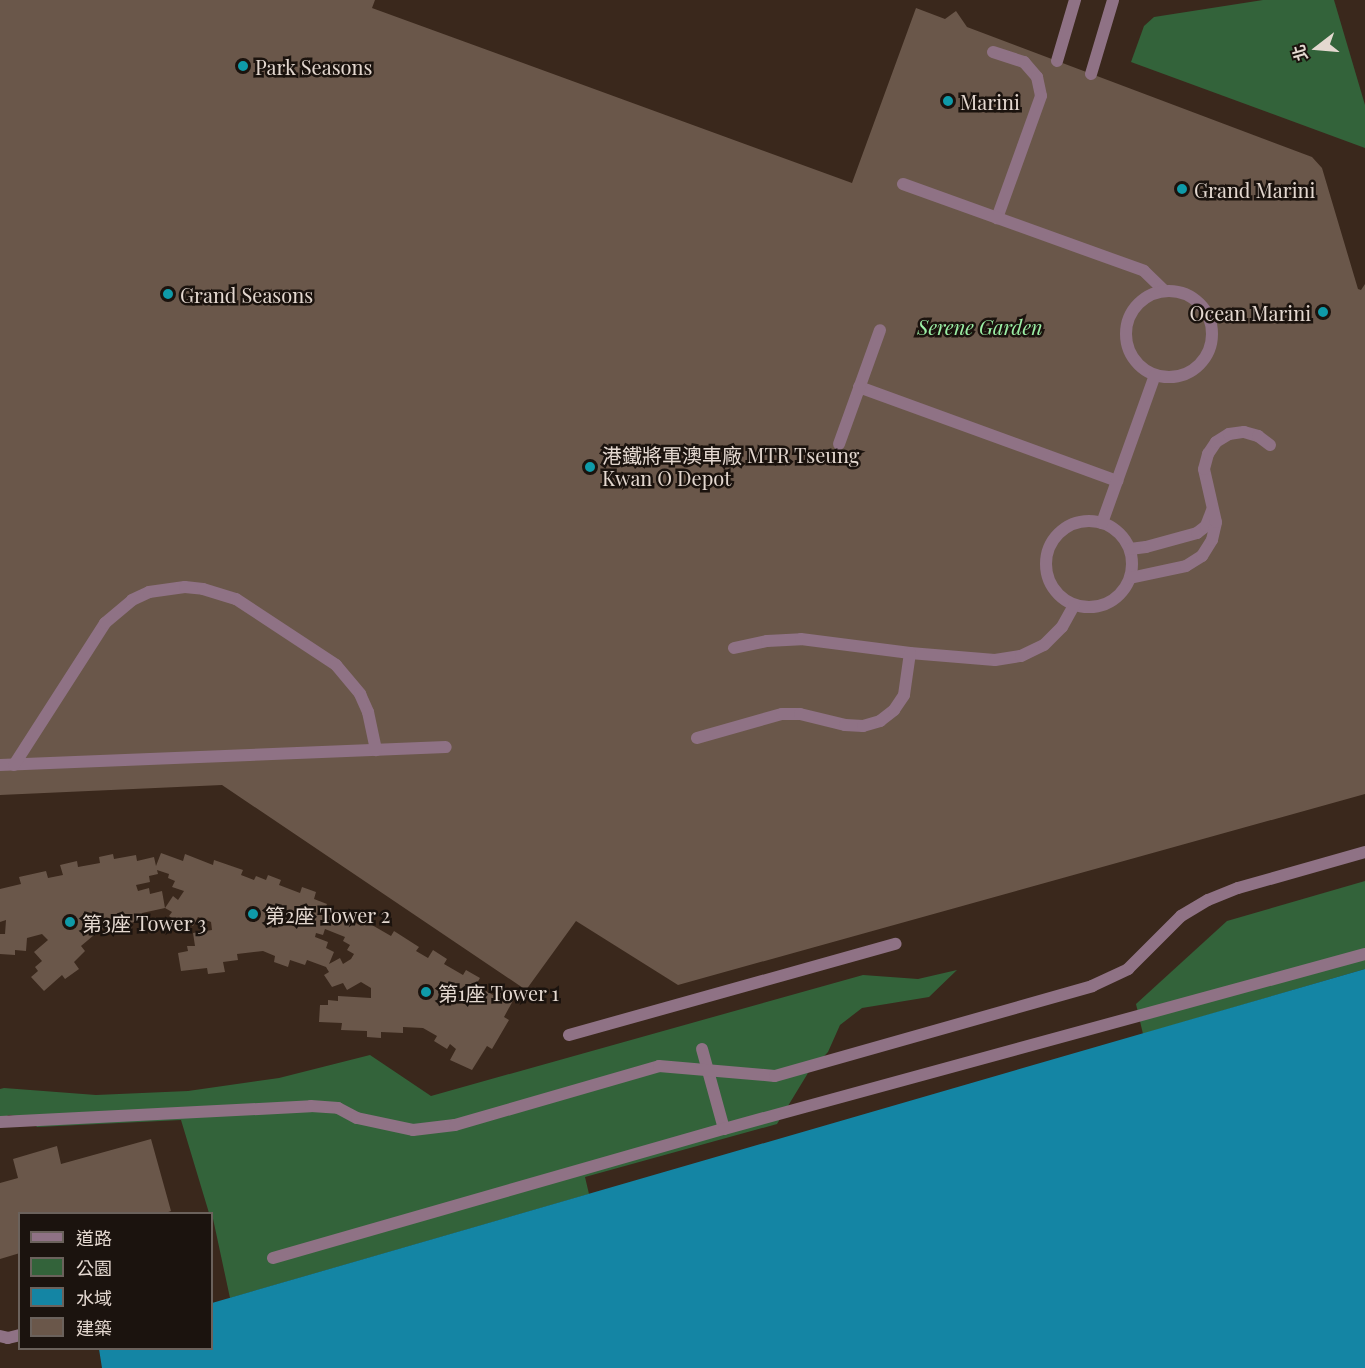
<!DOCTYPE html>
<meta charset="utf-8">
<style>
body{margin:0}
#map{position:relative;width:1365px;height:1368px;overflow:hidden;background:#3a281c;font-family:"Playfair Display","Noto Sans TC",serif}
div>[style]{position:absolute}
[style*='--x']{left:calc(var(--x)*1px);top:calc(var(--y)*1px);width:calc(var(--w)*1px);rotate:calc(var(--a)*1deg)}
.green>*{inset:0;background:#33633a}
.water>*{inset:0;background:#1485a4}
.building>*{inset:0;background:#6a574a}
.lane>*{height:12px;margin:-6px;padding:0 6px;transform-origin:6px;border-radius:6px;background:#8f7285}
.lane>.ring{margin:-6px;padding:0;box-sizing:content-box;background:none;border:12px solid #8f7285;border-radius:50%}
.street>*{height:12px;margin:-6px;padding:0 6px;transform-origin:6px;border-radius:6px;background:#8f7285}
.dots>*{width:16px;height:16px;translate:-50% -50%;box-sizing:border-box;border:3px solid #1b130e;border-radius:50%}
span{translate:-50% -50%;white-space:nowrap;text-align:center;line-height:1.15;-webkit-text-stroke:5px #1b130e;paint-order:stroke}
.poi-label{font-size:20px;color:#e4d8d0}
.left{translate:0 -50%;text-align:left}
.right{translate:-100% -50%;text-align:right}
.park-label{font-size:20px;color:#9cf1a6;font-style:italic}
.legend{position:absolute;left:18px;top:1212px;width:195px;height:138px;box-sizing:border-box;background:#1b130e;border:2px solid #6b625c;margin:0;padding:8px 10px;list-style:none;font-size:18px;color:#e4d8d0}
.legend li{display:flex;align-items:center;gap:12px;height:30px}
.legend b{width:30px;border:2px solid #6b625c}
.north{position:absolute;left:1287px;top:18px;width:60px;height:60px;-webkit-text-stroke:4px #1b130e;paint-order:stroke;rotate:254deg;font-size:16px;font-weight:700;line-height:24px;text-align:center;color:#e4d8d0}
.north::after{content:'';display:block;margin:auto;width:21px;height:27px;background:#e4d8d0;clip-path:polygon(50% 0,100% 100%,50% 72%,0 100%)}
</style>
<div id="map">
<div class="green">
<i style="clip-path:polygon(1263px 0,1334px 0,1365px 105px,1365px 148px,1131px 62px,1144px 26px,1154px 17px)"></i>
<i style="clip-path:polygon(1365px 881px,1365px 969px,1143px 1034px,1136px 1004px,1227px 921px)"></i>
<i style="clip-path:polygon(957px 970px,929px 997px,862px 1008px,840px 1025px,828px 1052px,808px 1073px,777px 1124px,585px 1177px,589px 1194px,230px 1298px,212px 1214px,209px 1213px,181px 1120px,37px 1127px,29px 1118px,9px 1115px,0 1119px,0 1089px,4px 1088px,96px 1095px,188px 1091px,279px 1078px,370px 1055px,431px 1096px,863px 975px,918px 979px)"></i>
</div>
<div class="water">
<i style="clip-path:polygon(1365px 969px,1365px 1368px,102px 1368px,99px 1349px,212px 1348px,212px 1303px)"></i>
</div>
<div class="building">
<i style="clip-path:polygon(0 0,375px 0,372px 8px,852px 183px,916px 8px,945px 19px,956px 11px,967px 27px,1312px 157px,1322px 168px,1358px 289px,1361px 290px,1365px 284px,1365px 794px,678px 985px,576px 921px,526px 990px,222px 785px,0 795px)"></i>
<i style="clip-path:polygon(evenodd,161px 853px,183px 861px,185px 854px,213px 865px,214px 860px,243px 870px,241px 875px,254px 880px,256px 876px,266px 880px,268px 875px,281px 880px,279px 885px,300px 893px,302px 887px,316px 892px,314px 899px,327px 904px,325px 909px,340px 915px,338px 922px,342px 915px,361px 926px,365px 921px,391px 936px,394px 931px,419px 947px,416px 951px,428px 958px,433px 950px,447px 959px,444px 964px,463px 975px,466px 970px,480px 978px,474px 988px,484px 994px,486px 991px,493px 995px,498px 987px,515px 997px,504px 1017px,509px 1020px,492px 1049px,487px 1046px,472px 1070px,450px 1060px,456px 1049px,450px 1044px,447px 1049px,434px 1041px,437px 1036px,423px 1028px,403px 1027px,403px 1033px,381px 1032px,381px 1038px,367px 1037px,367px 1031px,341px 1030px,342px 1023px,319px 1022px,320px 1005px,328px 1005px,328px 1000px,338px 1001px,338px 996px,371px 998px,371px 988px,361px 982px,347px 990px,343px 983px,332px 987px,324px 975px,329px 972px,326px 967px,307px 960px,305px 965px,290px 960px,288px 967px,274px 962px,275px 956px,263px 951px,237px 954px,238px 960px,223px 962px,225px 972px,208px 974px,207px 968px,181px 971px,178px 953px,188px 951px,187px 946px,195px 946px,193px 933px,212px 930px,211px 922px,198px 917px,193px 926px,183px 919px,180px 924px,169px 916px,172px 912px,165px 908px,142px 913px,144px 920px,130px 923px,132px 930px,117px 933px,116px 926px,100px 930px,81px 946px,85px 951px,74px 962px,79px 969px,65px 979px,62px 975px,44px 991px,31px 977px,38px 971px,35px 967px,42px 961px,34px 952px,48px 940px,42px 934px,27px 938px,26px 951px,15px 950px,15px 955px,0 954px,0 934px,5px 934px,6px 920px,0 922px,0 889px,21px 884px,19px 877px,46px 871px,48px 878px,63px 875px,60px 865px,77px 861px,78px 867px,100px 863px,99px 857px,113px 854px,114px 859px,136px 855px,137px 861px,154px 857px,156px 866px,161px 853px,157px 870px,169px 874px,168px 878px,175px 881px,172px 887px,184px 891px,178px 900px,173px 896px,165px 908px,162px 891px,150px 894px,149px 888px,138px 891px,136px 885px,150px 882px,149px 876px,158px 874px,157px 870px,161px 853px,325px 929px,345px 937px,343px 941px,350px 945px,347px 950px,354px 954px,351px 959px,343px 964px,340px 958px,329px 964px,334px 952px,326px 948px,328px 942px,315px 937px,316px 933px,323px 935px,325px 929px)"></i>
<i style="clip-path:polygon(151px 1139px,171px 1211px,163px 1214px,20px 1214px,20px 1253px,0 1259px,0 1183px,18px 1178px,13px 1159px,57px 1146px,61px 1164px)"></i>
</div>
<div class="lane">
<i style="--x:993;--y:52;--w:33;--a:18"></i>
<i style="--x:1024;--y:62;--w:20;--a:49"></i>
<i style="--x:1037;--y:77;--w:19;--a:78"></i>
<i style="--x:1041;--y:96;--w:130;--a:109.8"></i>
<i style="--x:1057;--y:61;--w:64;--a:-73.6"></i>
<i style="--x:1091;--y:74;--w:77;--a:-73.4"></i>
<i style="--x:903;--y:184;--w:256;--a:19.8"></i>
<i style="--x:1144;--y:271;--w:28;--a:44"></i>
<i class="ring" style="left:1126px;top:291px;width:74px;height:74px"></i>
<i style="--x:859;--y:387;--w:275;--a:20"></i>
<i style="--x:839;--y:444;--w:121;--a:-70.2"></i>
<i class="ring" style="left:1046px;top:521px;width:74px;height:74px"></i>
<i style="--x:1102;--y:523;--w:157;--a:-70.3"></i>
<i style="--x:1130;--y:549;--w:16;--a:-7"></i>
<i style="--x:1146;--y:547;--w:53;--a:-15.4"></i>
<i style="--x:1197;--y:533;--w:11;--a:-38"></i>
<i style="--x:1206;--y:526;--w:17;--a:-69"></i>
<i style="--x:1130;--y:578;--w:57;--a:-12.1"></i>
<i style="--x:1186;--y:566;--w:19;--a:-32"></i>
<i style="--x:1202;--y:556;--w:19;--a:-58"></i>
<i style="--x:1212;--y:540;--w:18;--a:-77"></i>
<i style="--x:1216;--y:522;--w:54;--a:-102.8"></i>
<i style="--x:1204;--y:469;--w:16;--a:-75"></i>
<i style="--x:1208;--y:454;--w:14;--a:-56"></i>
<i style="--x:1216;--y:442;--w:15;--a:-32"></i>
<i style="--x:1229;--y:434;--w:15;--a:-8"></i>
<i style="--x:1244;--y:432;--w:15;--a:16"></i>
<i style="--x:1258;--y:436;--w:15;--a:37"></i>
<i style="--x:734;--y:648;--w:34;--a:-12"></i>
<i style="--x:767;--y:641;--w:34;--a:-3"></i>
<i style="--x:801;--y:639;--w:110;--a:7.3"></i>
<i style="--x:910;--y:653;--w:85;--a:4.7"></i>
<i style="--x:995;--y:660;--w:26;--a:-9"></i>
<i style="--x:1021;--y:656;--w:25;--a:-26"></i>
<i style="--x:1044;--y:645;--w:25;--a:-45"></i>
<i style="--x:1062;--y:627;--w:25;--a:-61"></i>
<i style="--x:697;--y:738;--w:88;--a:-15.8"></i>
<i style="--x:782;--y:714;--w:18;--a:0"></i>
<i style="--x:800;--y:714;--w:46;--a:13.7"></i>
<i style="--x:845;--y:725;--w:18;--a:3"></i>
<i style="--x:863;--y:726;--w:18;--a:-16"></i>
<i style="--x:880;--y:721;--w:18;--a:-38"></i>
<i style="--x:894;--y:710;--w:18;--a:-56"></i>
<i style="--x:904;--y:695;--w:42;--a:-81.9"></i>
<i style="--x:0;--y:765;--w:446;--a:-2.3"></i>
<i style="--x:14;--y:765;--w:169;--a:-57.3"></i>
<i style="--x:105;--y:623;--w:35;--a:-40"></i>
<i style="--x:132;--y:600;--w:19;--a:-25"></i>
<i style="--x:149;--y:592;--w:36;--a:-8"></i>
<i style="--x:185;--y:587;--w:18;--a:6"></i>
<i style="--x:203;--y:589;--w:34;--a:17"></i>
<i style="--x:236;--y:599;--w:120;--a:33.4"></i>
<i style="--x:336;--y:665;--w:38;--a:50"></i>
<i style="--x:360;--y:694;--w:20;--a:66"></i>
<i style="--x:368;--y:712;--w:39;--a:78"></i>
<i style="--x:569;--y:1035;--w:339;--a:-15.6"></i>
<i style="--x:0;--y:1336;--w:8;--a:14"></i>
<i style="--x:8;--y:1338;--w:12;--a:-14"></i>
</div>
<div class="street">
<i style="--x:702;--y:1049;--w:83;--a:74.6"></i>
<i style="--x:0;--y:1122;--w:311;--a:-2.9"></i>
<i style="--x:311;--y:1106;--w:27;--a:4"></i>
<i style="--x:338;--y:1108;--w:21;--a:28"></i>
<i style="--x:357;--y:1118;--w:57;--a:12.1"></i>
<i style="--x:413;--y:1130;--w:42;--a:-6.8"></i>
<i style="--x:455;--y:1125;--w:212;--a:-16.1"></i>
<i style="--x:659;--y:1066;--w:116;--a:4.9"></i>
<i style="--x:775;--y:1076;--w:330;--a:-15.8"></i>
<i style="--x:1092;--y:986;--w:40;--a:-25"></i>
<i style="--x:1128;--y:969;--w:75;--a:-45"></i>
<i style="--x:1181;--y:916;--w:31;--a:-31"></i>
<i style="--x:1208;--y:900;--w:32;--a:-22"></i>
<i style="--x:1238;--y:888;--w:132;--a:-15.8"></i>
<i style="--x:273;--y:1258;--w:469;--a:-16"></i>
<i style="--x:724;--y:1129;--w:664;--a:-15.27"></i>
</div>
<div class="dots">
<i style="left:243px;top:66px;background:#0f9aa8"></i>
<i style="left:948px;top:101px;background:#0f9aa8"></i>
<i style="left:1182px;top:189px;background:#0f9aa8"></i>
<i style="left:168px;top:294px;background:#0f9aa8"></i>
<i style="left:1323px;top:312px;background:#0f9aa8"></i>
<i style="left:590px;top:467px;background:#0f9aa8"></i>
<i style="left:253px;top:914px;background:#0f9aa8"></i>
<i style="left:70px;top:922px;background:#0f9aa8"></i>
<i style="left:426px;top:992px;background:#0f9aa8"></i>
</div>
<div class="poi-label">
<span class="left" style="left:255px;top:66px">Park Seasons</span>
<span class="left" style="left:960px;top:101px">Marini</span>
<span class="left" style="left:1194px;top:189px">Grand Marini</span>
<span class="left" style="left:180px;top:294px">Grand Seasons</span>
<span class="right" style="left:1311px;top:312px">Ocean Marini</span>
<span class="left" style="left:602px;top:466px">港鐵將軍澳車廠 MTR Tseung<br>Kwan O Depot</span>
<span class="left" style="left:265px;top:914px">第2座 Tower 2</span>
<span class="left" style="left:82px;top:922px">第3座 Tower 3</span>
<span class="left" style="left:438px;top:992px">第1座 Tower 1</span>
</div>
<div class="park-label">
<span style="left:980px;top:326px">Serene Garden</span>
</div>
<ul class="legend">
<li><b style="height:8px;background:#8f7285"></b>道路</li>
<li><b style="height:16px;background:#33633a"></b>公園</li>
<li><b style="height:16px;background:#1485a4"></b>水域</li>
<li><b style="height:16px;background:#6a574a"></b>建築</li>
</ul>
<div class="north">北</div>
</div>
